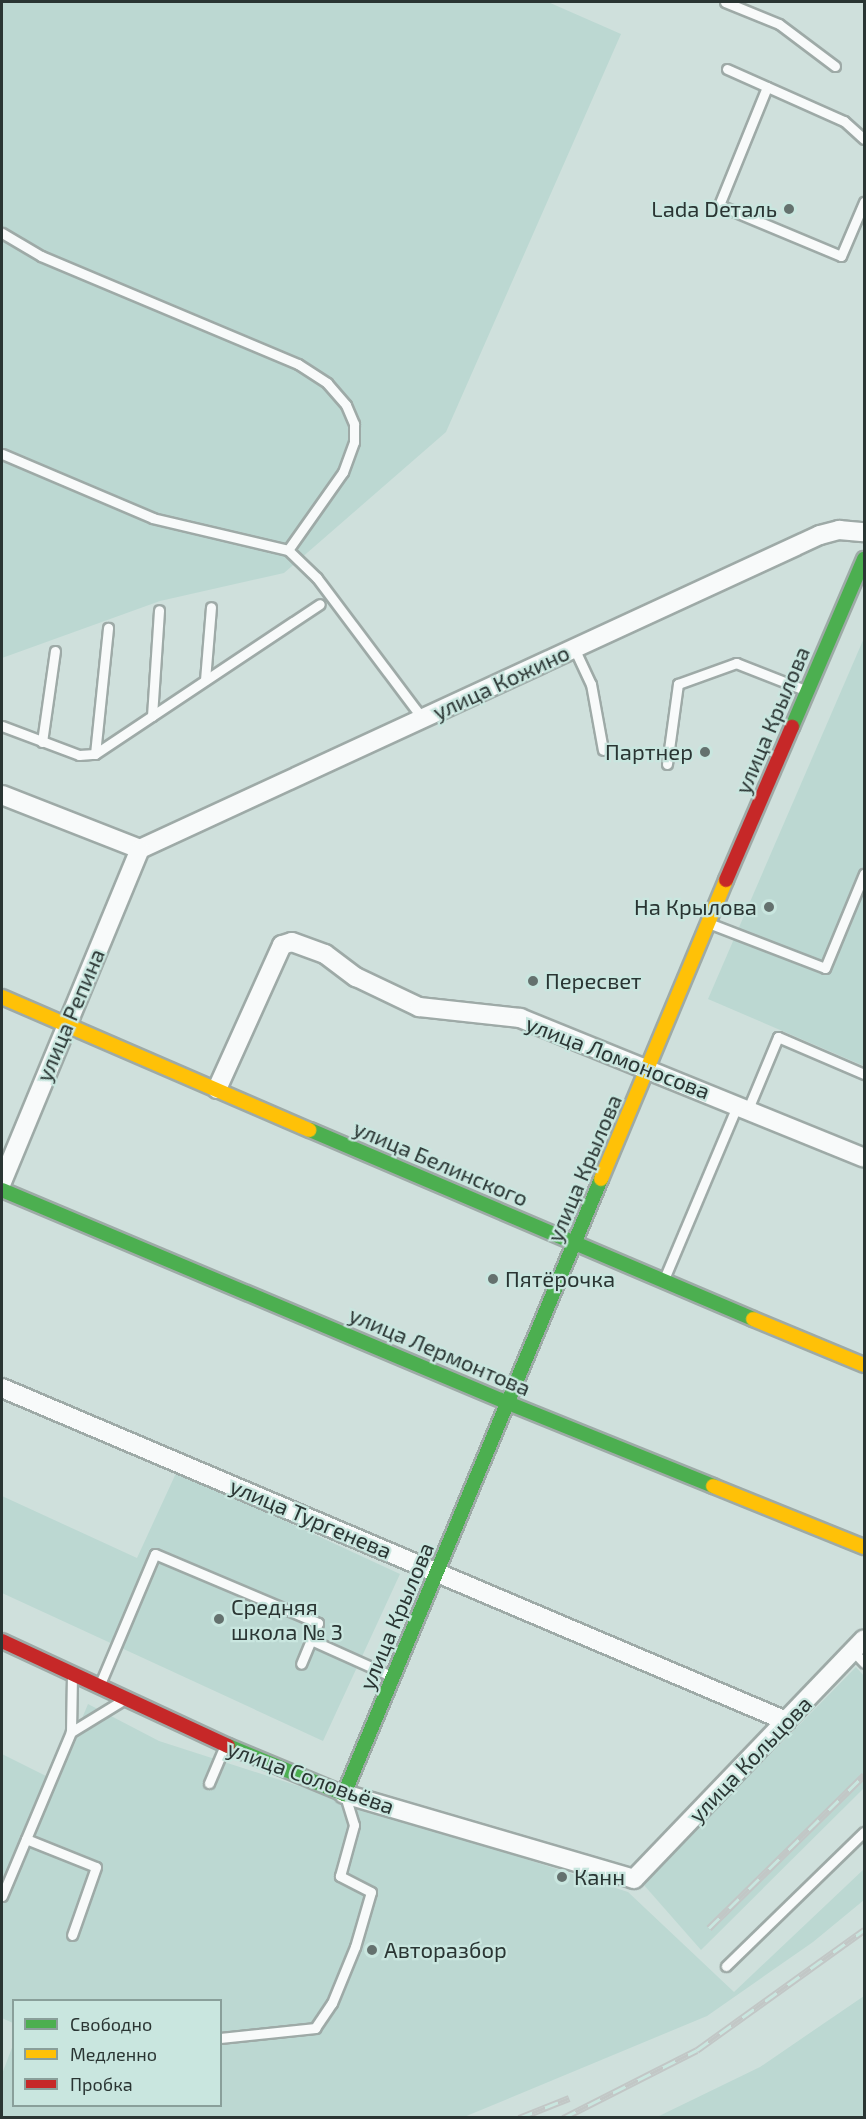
<!DOCTYPE html>
<meta charset="utf-8">
<style>
body{margin:0}
#map{position:relative;width:866px;height:2119px;overflow:hidden;background:#cfe0dc;font-family:"Exo 2",sans-serif}
div>[style]{position:absolute}
[style*='--x']{left:calc(var(--x)*1px);top:calc(var(--y)*1px);width:calc(var(--w)*1px);rotate:calc(var(--a)*1deg)}
.built>*{inset:0;background:#bcd8d2}
.roads{filter:drop-shadow(2px 0 #9eaaa7) drop-shadow(-2px 0 #9eaaa7) drop-shadow(0 2px #9eaaa7) drop-shadow(0 -2px #9eaaa7)}
.lane>*{height:9px;margin:-4.5px;padding:0 4.5px;transform-origin:4.5px;border-radius:4.5px;background:#f8fafa}
.street>*{height:18px;margin:-9px;padding:0 9px;transform-origin:9px;border-radius:9px;background:#f8fafa}
.fast>*{height:14px;margin:-7px;padding:0 7px;transform-origin:7px;border-radius:7px;background:#4caf50}
.slow>*{height:14px;margin:-7px;padding:0 7px;transform-origin:7px;border-radius:7px;background:#ffc107}
.jam>*{height:14px;margin:-7px;padding:0 7px;transform-origin:7px;border-radius:7px;background:#c62828}
.rail>*{height:7px;margin-top:-3.5px;transform-origin:0;background:repeating-linear-gradient(90deg,#c9e6df 0 14px,#c2c7c6 0 28px);box-sizing:border-box;border-block:2px solid #c2c7c6}
.dots>*{width:16px;height:16px;translate:-50% -50%;box-sizing:border-box;border:3px solid #c9e6df;border-radius:50%}
span{translate:-50% -50%;white-space:nowrap;text-align:center;line-height:1.15;-webkit-text-stroke:4.5px #c9e6df;paint-order:stroke}
.poi-label{font-size:22px;color:#2a3533}
.right{translate:-100% -50%;text-align:right}
.left{translate:0 -50%;text-align:left}
.street-label{font-size:22px;color:#2a3533}
.frame{position:absolute;inset:0;border:3px solid #2a3533;pointer-events:none}
.legend{position:absolute;left:12px;top:1999px;width:210px;height:108px;box-sizing:border-box;background:#c9e6df;border:2px solid #899f9a;margin:0;padding:8px 10px;list-style:none;font-size:18px;color:#2a3533}
.legend li{display:flex;align-items:center;gap:12px;height:30px}
.legend b{width:30px;border:2px solid #899f9a}
</style>
<div id="map">
<div class="built">
<i style="clip-path:polygon(2px 2px,548px 2px,621px 34px,446px 432px,284px 573px,160px 601px,2px 658px)"></i>
<i style="clip-path:polygon(864px 638px,864px 1066px,708px 999px)"></i>
<i style="clip-path:polygon(177px 1471px,400px 1574px,323px 1741px,2px 1593px,2px 1496px,137px 1558px)"></i>
<i style="clip-path:polygon(856px 1667px,864px 1676px,864px 1788px,701px 1950px,643px 1884px)"></i>
<i style="clip-path:polygon(88px 1704px,159px 1741px,628px 1892px,734px 1992px,864px 1869px,864px 1900px,813px 1942px,707px 2016px,464px 2117px,2px 2117px,2px 2074px,13px 2045px,14px 2106px,220px 2106px,220px 2000px,14px 2000px,13px 2023px,2px 2018px,2px 1754px,56px 1781px)"></i>
<i style="clip-path:polygon(864px 1996px,864px 2117px,657px 2117px,760px 2067px)"></i>
</div>
<div class="roads">
<div class="lane">
<i style="--x:725;--y:2;--w:58;--a:22.2"></i>
<i style="--x:779;--y:24;--w:70;--a:36.9"></i>
<i style="--x:727;--y:69;--w:128;--a:24"></i>
<i style="--x:844;--y:121;--w:27;--a:42"></i>
<i style="--x:767;--y:87;--w:127;--a:112.1"></i>
<i style="--x:719;--y:205;--w:132;--a:22.7"></i>
<i style="--x:841;--y:256;--w:59;--a:-66.9"></i>
<i style="--x:2;--y:233;--w:45;--a:30.5"></i>
<i style="--x:41;--y:256;--w:279;--a:22.8"></i>
<i style="--x:298;--y:364;--w:35;--a:33"></i>
<i style="--x:327;--y:383;--w:29;--a:49"></i>
<i style="--x:346;--y:405;--w:21;--a:67"></i>
<i style="--x:354;--y:424;--w:18;--a:90"></i>
<i style="--x:354;--y:442;--w:32;--a:110"></i>
<i style="--x:343;--y:472;--w:95;--a:125.2"></i>
<i style="--x:288;--y:550;--w:139;--a:-166.7"></i>
<i style="--x:153;--y:518;--w:164;--a:-157"></i>
<i style="--x:288;--y:550;--w:40;--a:44"></i>
<i style="--x:317;--y:578;--w:175;--a:53.1"></i>
<i style="--x:574;--y:648;--w:40;--a:65"></i>
<i style="--x:591;--y:684;--w:67;--a:79.7"></i>
<i style="--x:205;--y:680;--w:73;--a:-85.3"></i>
<i style="--x:152;--y:716;--w:106;--a:-86.2"></i>
<i style="--x:2;--y:726;--w:82;--a:20.6"></i>
<i style="--x:79;--y:755;--w:16;--a:-4"></i>
<i style="--x:95;--y:754;--w:270;--a:-33.7"></i>
<i style="--x:42;--y:742;--w:92;--a:-81.9"></i>
<i style="--x:95;--y:754;--w:127;--a:-84.1"></i>
<i style="--x:667;--y:764;--w:81;--a:-82.2"></i>
<i style="--x:678;--y:684;--w:62;--a:-19.9"></i>
<i style="--x:736;--y:663;--w:74;--a:21.4"></i>
<i style="--x:711;--y:924;--w:122;--a:21.1"></i>
<i style="--x:825;--y:968;--w:102;--a:-67.5"></i>
<i style="--x:748;--y:1109;--w:78;--a:-67.4"></i>
<i style="--x:778;--y:1037;--w:94;--a:23.3"></i>
<i style="--x:664;--y:1279;--w:190;--a:-67.1"></i>
<i style="--x:311;--y:1640;--w:88;--a:24.2"></i>
<i style="--x:853;--y:1651;--w:16;--a:47"></i>
<i style="--x:100;--y:1684;--w:141;--a:-67.1"></i>
<i style="--x:155;--y:1554;--w:177;--a:22.9"></i>
<i style="--x:318;--y:1623;--w:44;--a:112.5"></i>
<i style="--x:71;--y:1732;--w:57;--a:-31.5"></i>
<i style="--x:209;--y:1783;--w:38;--a:-67"></i>
<i style="--x:26;--y:1839;--w:75;--a:21.8"></i>
<i style="--x:96;--y:1867;--w:72;--a:109.4"></i>
<i style="--x:2;--y:1896;--w:178;--a:-67.2"></i>
<i style="--x:71;--y:1732;--w:56;--a:-89"></i>
<i style="--x:726;--y:1966;--w:192;--a:-44.2"></i>
<i style="--x:220;--y:2038;--w:96;--a:-6"></i>
<i style="--x:315;--y:2028;--w:30;--a:-56"></i>
<i style="--x:332;--y:2003;--w:61;--a:-67.7"></i>
<i style="--x:355;--y:1947;--w:57;--a:-73.8"></i>
<i style="--x:371;--y:1892;--w:35;--a:-153"></i>
<i style="--x:340;--y:1876;--w:53;--a:-74.6"></i>
<i style="--x:354;--y:1825;--w:30;--a:-107"></i>
</div>
<div class="street">
<i style="--x:2;--y:795;--w:148;--a:21.4"></i>
<i style="--x:140;--y:849;--w:749;--a:-24.79"></i>
<i style="--x:820;--y:535;--w:20;--a:-15"></i>
<i style="--x:839;--y:530;--w:25;--a:5"></i>
<i style="--x:217;--y:1089;--w:158;--a:-65.7"></i>
<i style="--x:282;--y:945;--w:10;--a:-17"></i>
<i style="--x:292;--y:942;--w:35;--a:20"></i>
<i style="--x:325;--y:954;--w:39;--a:37"></i>
<i style="--x:356;--y:977;--w:70;--a:25.5"></i>
<i style="--x:419;--y:1007;--w:102;--a:6.2"></i>
<i style="--x:520;--y:1018;--w:371;--a:22.1"></i>
<i style="--x:2;--y:1182;--w:360;--a:-67.5"></i>
<i style="--x:2;--y:1388;--w:852;--a:23.01"></i>
<i style="--x:344;--y:1794;--w:302;--a:16.3"></i>
<i style="--x:634;--y:1879;--w:332;--a:-46.2"></i>
</div>
<div class="fast">
<i style="--x:792;--y:727;--w:183;--a:-66.8"></i>
<i style="--x:310;--y:1130;--w:482;--a:23.1"></i>
<i style="--x:2;--y:1190;--w:549;--a:22.83"></i>
<i style="--x:508;--y:1403;--w:221;--a:22"></i>
<i style="--x:228;--y:1746;--w:126;--a:22.5"></i>
<i style="--x:344;--y:1794;--w:667;--a:-67.32"></i>
</div>
<div class="slow">
<i style="--x:2;--y:997;--w:335;--a:23.4"></i>
<i style="--x:601;--y:1179;--w:324;--a:-67.3"></i>
<i style="--x:753;--y:1319;--w:120;--a:22.5"></i>
<i style="--x:713;--y:1486;--w:163;--a:22"></i>
</div>
<div class="jam">
<i style="--x:726;--y:880;--w:167;--a:-66.7"></i>
<i style="--x:2;--y:1641;--w:249;--a:24.9"></i>
</div>
</div>
<div class="rail">
<i style="--x:709;--y:1928;--w:218;--a:-44.6"></i>
<i style="--x:519;--y:2118;--w:54;--a:-21.8"></i>
<i style="--x:563;--y:2118;--w:150;--a:-26.9"></i>
<i style="--x:697;--y:2050;--w:206;--a:-35.7"></i>
</div>
<div class="dots">
<i style="left:789px;top:209px;background:#64716e"></i>
<i style="left:705px;top:752px;background:#64716e"></i>
<i style="left:769px;top:907px;background:#64716e"></i>
<i style="left:533px;top:981px;background:#64716e"></i>
<i style="left:493px;top:1279px;background:#64716e"></i>
<i style="left:219px;top:1619px;background:#64716e"></i>
<i style="left:562px;top:1877px;background:#64716e"></i>
<i style="left:372px;top:1950px;background:#64716e"></i>
</div>
<div class="poi-label">
<span class="right" style="left:777px;top:209px">Lada Dеталь</span>
<span class="right" style="left:693px;top:752px">Партнер</span>
<span class="right" style="left:757px;top:907px">На Крылова</span>
<span class="left" style="left:545px;top:981px">Пересвет</span>
<span class="left" style="left:505px;top:1279px">Пятёрочка</span>
<span class="left" style="left:231px;top:1619px">Средняя<br>школа № 3</span>
<span class="left" style="left:574px;top:1877px">Канн</span>
<span class="left" style="left:384px;top:1950px">Авторазбор</span>
</div>
<div class="street-label">
<span style="left:501px;top:682px;rotate:-25deg">улица Кожино</span>
<span style="left:772px;top:720px;rotate:-67deg">улица Крылова</span>
<span style="left:70px;top:1015px;rotate:-67deg">улица Репина</span>
<span style="left:618px;top:1057px;rotate:21deg">улица Ломоносова</span>
<span style="left:441px;top:1163px;rotate:23deg">улица Белинского</span>
<span style="left:584px;top:1168px;rotate:-67deg">улица Крылова</span>
<span style="left:440px;top:1351px;rotate:23deg">улица Лермонтова</span>
<span style="left:311px;top:1518px;rotate:23deg">улица Тургенева</span>
<span style="left:396px;top:1616px;rotate:-67deg">улица Крылова</span>
<span style="left:750px;top:1759px;rotate:-46deg">улица Кольцова</span>
<span style="left:311px;top:1777px;rotate:20deg">улица Соловьёва</span>
</div>
<div class="frame"></div>
<ul class="legend">
<li><b style="height:8px;background:#4caf50"></b>Свободно</li>
<li><b style="height:8px;background:#ffc107"></b>Медленно</li>
<li><b style="height:8px;background:#c62828"></b>Пробка</li>
</ul>
</div>
